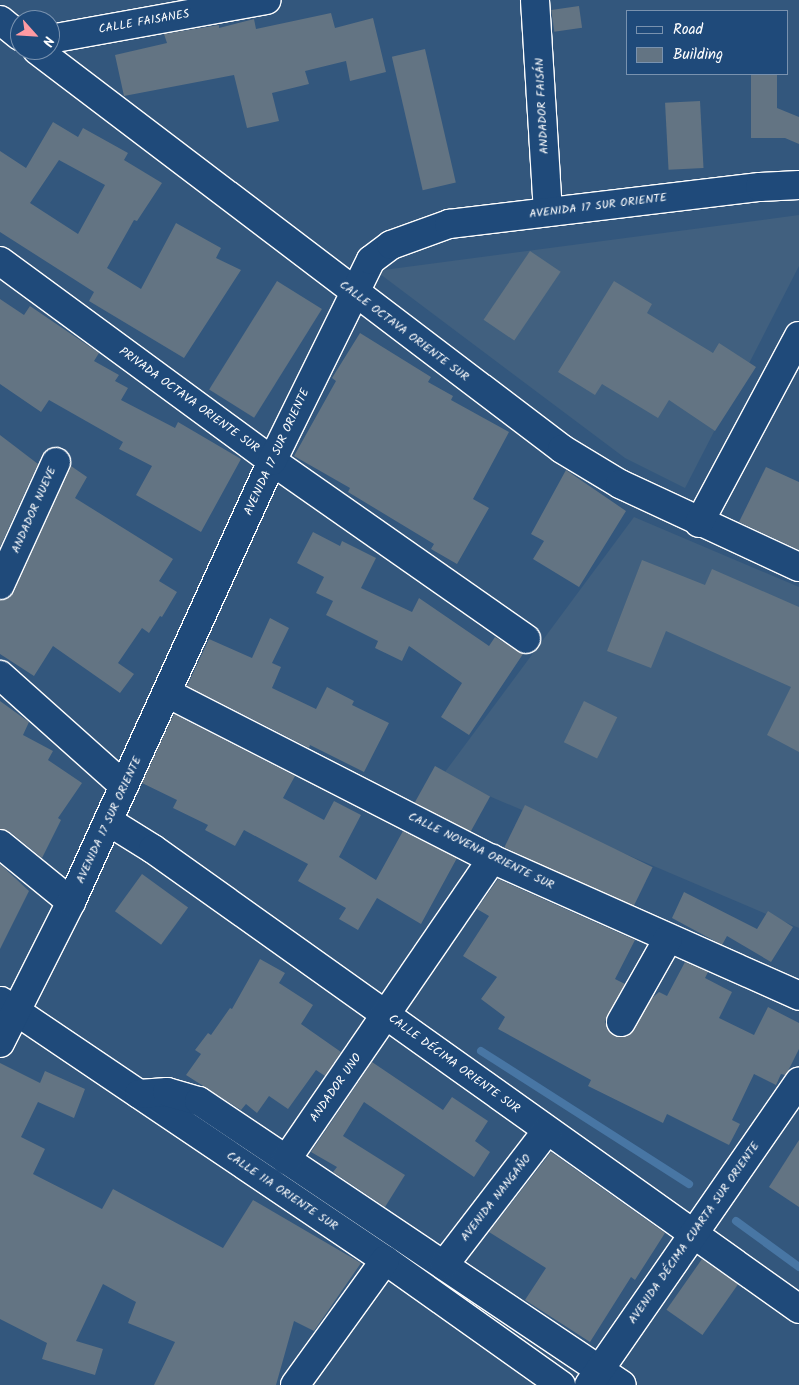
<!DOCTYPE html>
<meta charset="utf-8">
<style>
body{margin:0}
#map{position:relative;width:799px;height:1385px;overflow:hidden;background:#33577d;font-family:Kalam,sans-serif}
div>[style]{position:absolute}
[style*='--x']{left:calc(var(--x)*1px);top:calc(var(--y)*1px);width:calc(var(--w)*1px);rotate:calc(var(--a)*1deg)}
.built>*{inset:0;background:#41607f}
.stream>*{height:8px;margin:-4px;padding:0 4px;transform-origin:4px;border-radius:4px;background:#4876a4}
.building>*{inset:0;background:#637483;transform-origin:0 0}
.roads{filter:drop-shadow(1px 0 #fff) drop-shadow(-1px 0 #fff) drop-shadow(0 1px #fff) drop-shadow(0 -1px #fff)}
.minor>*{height:28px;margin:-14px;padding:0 14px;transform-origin:14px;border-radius:14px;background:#1f4a7a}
span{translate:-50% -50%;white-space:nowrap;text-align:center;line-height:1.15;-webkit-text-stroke:4px #1f4a7a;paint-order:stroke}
.street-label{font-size:12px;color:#fff}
.legend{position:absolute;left:626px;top:10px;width:162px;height:65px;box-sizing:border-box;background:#1f4a7a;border:1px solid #7992af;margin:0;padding:6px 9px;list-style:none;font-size:15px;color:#fff}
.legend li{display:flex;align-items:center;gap:10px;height:25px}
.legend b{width:25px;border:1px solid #7992af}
.north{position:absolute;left:10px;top:10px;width:50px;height:50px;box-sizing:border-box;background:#1f4a7a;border:1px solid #7992af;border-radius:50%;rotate:116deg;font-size:14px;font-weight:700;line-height:20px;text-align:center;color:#fff}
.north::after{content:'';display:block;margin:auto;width:18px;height:22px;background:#ff9aa2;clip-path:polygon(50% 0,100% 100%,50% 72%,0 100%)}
</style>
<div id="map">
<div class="built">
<i style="clip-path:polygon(799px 215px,799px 266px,685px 488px,625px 458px,376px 271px)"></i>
<i style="clip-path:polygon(634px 517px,799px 587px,799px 928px,442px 776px)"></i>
</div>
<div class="stream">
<i style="--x:481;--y:1051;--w:247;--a:32.6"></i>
<i style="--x:736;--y:1221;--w:78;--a:36.1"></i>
</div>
<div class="building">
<i style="left:579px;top:6px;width:22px;height:28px;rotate:82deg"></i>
<i style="clip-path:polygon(331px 13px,335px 28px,373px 18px,386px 72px,350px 81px,346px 61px,305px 71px,309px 84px,272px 93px,279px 121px,247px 128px,234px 75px,124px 96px,115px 55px,167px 43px,164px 34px,219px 25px,219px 28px,254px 19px,256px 29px)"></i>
<i style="left:425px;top:49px;width:137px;height:34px;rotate:77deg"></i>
<i style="clip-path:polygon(751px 75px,777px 75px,777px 108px,799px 117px,799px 144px,785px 138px,751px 138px)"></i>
<i style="left:700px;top:101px;width:67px;height:35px;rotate:87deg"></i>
<i style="clip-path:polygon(evenodd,53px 122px,78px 137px,83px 128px,128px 153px,124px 160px,162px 183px,137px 221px,134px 220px,107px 268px,141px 289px,176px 223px,221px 248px,216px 258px,241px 270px,184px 358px,89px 301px,94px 292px,0 232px,0 151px,26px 168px,53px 122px,59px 160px,105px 185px,78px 234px,30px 203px,59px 160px)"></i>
<i style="left:530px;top:251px;width:37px;height:83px;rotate:34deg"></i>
<i style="left:277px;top:281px;width:53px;height:128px;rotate:32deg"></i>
<i style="clip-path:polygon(614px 281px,652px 304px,647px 313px,713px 353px,719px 343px,756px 367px,715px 431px,669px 400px,658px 418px,602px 384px,595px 395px,558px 372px)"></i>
<i style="clip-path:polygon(0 299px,24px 315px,30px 306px,99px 353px,94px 361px,119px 375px,115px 381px,128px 388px,121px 400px,175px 428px,178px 422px,241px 459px,201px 532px,136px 495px,152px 466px,119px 449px,123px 442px,49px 400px,41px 412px,0 384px)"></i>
<i style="clip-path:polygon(360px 333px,431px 377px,428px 382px,453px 396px,451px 400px,509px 432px,473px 499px,489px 508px,457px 564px,431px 549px,434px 544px,348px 492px,350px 488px,294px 456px,336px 381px,332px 378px)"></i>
<i style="clip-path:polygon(0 435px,38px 464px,0 547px)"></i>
<i style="clip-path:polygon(71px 466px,87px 477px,75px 498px,173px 559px,159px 581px,177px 592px,162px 617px,160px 616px,149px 633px,142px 628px,118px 663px,134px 674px,120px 693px,53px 646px,34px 676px,0 654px,0 600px,9px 598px,14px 591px)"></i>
<i style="clip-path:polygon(766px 467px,799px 482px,799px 550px,739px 522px)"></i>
<i style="clip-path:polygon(566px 470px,626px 511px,579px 587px,533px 559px,544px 541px,531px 534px)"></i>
<i style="clip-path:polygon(313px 532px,340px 546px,342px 541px,376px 558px,361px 588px,412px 612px,419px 598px,489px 646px,495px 637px,523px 654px,469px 735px,441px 717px,462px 683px,409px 646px,402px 661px,375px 648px,378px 641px,326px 615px,333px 601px,316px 593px,324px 577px,297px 563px)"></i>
<i style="clip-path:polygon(642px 560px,705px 585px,712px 569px,799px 607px,799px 752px,767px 735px,791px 687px,666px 631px,651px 668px,607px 651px)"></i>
<i style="clip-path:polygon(270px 618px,289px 628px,272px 663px,281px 667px,272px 688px,316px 709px,327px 687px,354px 701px,352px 705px,389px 723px,364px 772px,310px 745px,309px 748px,187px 686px,209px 639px,252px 658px)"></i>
<i style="clip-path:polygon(0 701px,29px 722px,23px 735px,53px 751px,48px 760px,82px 783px,58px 818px,61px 820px,42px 858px,10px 832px,0 829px)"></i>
<i style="left:584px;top:701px;width:37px;height:46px;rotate:26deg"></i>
<i style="clip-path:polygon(174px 714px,295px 776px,283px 798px,324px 820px,334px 801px,361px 815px,339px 857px,376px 880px,403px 831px,457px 858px,421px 924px,377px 898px,358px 930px,339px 919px,346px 908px,298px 881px,308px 864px,244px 830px,235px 846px,205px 830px,208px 825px,173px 808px,177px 800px,142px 783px)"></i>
<i style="left:435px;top:766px;width:63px;height:42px;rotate:29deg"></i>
<i style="left:525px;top:805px;width:142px;height:47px;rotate:26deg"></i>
<i style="clip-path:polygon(0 864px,29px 891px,0 949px)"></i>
<i style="left:142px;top:874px;width:57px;height:46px;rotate:36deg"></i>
<i style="clip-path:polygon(498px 879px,635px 940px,615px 979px,625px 984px,605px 1022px,614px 1036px,629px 1035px,652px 998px,659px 992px,667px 996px,685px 962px,708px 972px,705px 978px,732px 992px,719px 1018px,754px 1035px,768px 1007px,799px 1023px,799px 1049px,788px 1071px,785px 1075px,781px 1074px,776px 1085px,754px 1074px,732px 1120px,740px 1124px,729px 1145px,667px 1114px,663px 1123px,588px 1086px,591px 1080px,498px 1029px,505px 1017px,481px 999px,497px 977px,463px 956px,489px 916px,477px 909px)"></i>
<i style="clip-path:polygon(684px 892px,757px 929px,768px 911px,793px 927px,771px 962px,727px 936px,722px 945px,672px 918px)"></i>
<i style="clip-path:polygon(260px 959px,285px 973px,279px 983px,313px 1005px,301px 1024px,341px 1052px,325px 1076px,316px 1070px,288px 1109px,269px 1096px,257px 1113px,246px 1104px,241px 1110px,186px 1075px,201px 1054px,195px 1050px,208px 1033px,211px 1035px,230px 1008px,232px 1009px)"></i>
<i style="clip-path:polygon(372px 1062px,443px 1110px,452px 1097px,488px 1121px,475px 1141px,490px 1152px,474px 1177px,364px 1102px,343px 1136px,405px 1175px,385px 1207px,333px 1172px,337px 1167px,311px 1152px)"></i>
<i style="clip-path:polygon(0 1063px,40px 1083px,45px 1071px,85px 1089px,74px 1118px,38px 1102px,21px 1137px,45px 1149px,33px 1174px,102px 1209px,113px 1189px,223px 1248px,253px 1200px,361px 1263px,314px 1331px,294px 1321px,276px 1385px,154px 1385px,175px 1342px,128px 1323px,136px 1302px,103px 1284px,76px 1341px,103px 1349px,95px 1375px,42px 1359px,47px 1343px,0 1319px)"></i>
<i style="clip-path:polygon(799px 1140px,799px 1207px,769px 1187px)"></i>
<i style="clip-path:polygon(551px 1152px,665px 1233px,635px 1280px,631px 1277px,590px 1342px,525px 1300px,546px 1268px,489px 1232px)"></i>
<i style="left:702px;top:1259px;width:44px;height:62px;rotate:35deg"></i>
</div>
<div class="roads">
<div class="minor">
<i style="--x:535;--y:0;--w:212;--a:86.5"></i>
<i style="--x:0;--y:20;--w:26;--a:39"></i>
<i style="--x:50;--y:39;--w:220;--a:-10.2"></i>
<i style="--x:37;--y:50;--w:659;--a:37.23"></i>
<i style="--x:562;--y:449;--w:68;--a:31.1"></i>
<i style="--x:620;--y:484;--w:197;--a:24.9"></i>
<i style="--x:0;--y:261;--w:338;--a:36.3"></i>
<i style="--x:272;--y:461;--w:310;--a:35"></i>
<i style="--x:699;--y:523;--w:212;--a:-61.9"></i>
<i style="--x:0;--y:585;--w:135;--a:-65.5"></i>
<i style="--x:0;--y:675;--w:166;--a:41.8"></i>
<i style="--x:169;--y:694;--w:363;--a:27.1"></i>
<i style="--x:492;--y:859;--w:336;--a:24"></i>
<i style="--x:108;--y:821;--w:53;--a:31.9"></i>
<i style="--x:153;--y:849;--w:793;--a:35.45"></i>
<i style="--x:0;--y:844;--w:92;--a:39.2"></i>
<i style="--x:1;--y:1001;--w:463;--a:34"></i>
<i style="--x:385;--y:1260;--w:216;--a:35.4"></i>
<i style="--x:621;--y:1022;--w:95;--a:-60.5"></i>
<i style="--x:0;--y:1043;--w:158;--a:-63.3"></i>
<i style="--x:71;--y:902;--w:485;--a:-65.5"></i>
<i style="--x:272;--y:461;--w:224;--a:-63.8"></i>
<i style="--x:371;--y:260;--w:25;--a:-37"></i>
<i style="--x:391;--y:245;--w:62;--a:-19.9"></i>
<i style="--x:449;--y:224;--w:313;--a:-6.8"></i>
<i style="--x:760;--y:187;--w:39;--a:-3"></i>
<i style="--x:139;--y:1094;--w:28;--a:-4"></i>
<i style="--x:167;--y:1092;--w:33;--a:16"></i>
<i style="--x:199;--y:1101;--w:509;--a:33.88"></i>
<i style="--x:286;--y:1160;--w:365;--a:-55.6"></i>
<i style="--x:444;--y:1265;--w:169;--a:-52.5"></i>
<i style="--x:295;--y:1385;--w:154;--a:-54.2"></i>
<i style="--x:589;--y:1385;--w:369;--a:-55.3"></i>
</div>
</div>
<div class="street-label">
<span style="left:144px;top:22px;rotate:-10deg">CALLE FAISANES</span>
<span style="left:542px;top:106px;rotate:-93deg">ANDADOR FAISÁN</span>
<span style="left:598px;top:206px;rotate:-7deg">AVENIDA 17 SUR ORIENTE</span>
<span style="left:404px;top:331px;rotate:37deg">CALLE OCTAVA ORIENTE SUR</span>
<span style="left:189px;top:400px;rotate:36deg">PRIVADA OCTAVA ORIENTE SUR</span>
<span style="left:277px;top:452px;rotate:-65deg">AVENIDA 17 SUR ORIENTE</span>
<span style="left:34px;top:510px;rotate:-66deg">ANDADOR NUEVE</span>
<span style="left:109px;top:820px;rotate:-65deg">AVENIDA 17 SUR ORIENTE</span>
<span style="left:481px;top:851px;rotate:26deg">CALLE NOVENA ORIENTE SUR</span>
<span style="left:454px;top:1064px;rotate:36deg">CALLE DÉCIMA ORIENTE SUR</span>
<span style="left:336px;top:1088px;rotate:-55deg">ANDADOR UNO</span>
<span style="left:282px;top:1191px;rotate:34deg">CALLE 11A ORIENTE SUR</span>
<span style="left:496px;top:1198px;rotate:-52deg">AVENIDA NANGAÑO</span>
<span style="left:694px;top:1233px;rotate:-55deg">AVENIDA DÉCIMA CUARTA SUR ORIENTE</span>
</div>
<ul class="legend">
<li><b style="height:6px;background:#1f4a7a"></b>Road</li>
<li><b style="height:14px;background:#637483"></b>Building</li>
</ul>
<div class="north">N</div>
</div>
